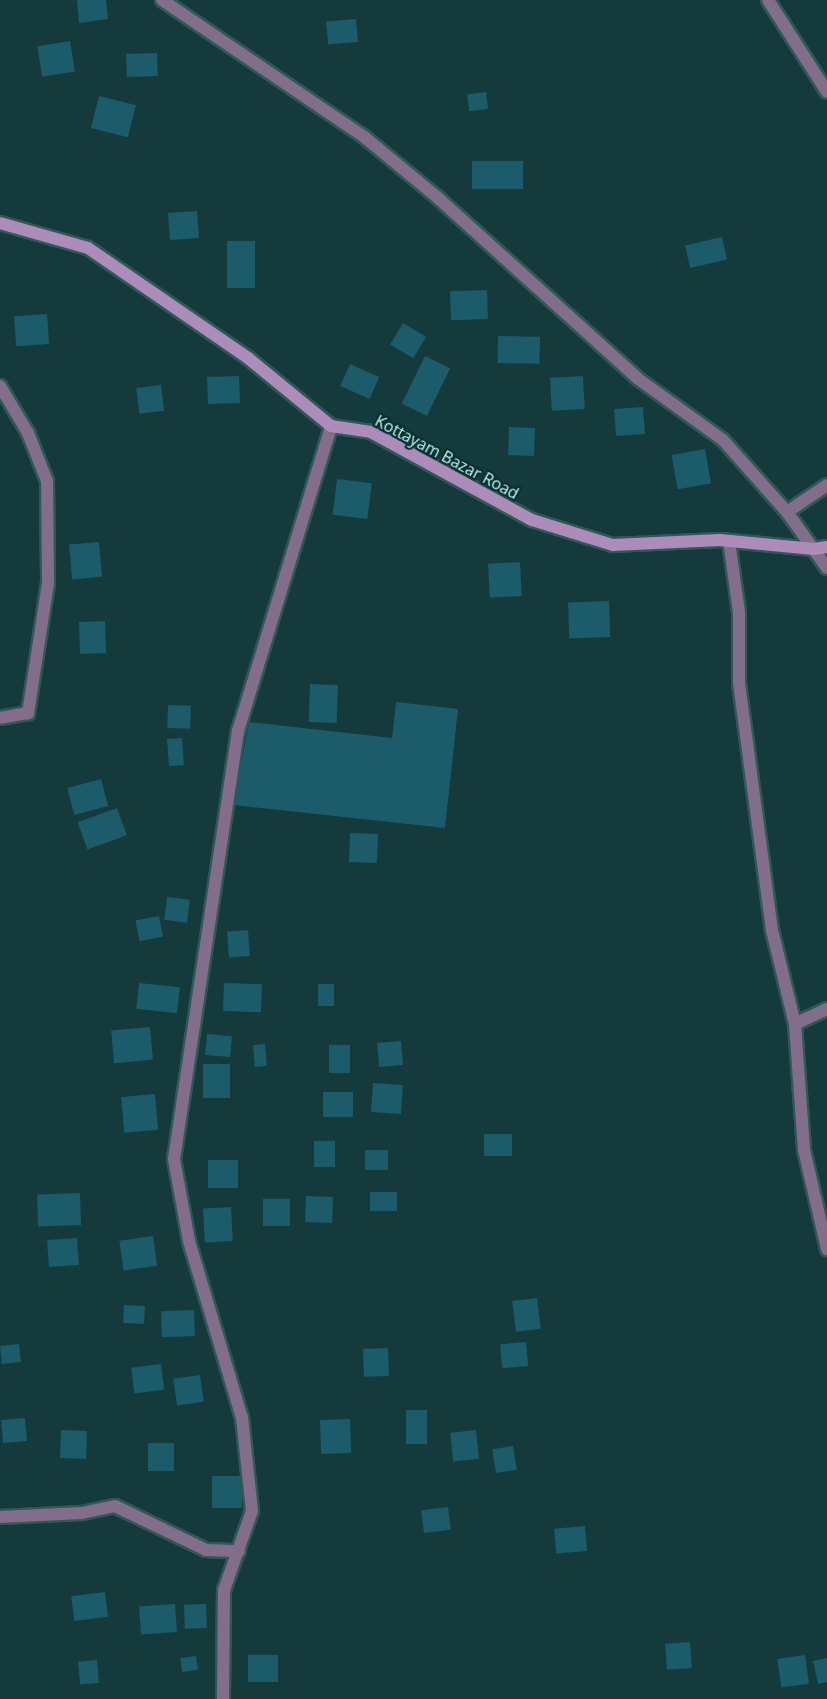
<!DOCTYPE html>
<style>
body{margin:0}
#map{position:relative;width:827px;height:1699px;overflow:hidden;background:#153a3b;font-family:"Open Sans",sans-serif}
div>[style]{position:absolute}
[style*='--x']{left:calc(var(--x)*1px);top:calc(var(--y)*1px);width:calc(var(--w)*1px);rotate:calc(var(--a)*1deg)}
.building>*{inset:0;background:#1b5b6a;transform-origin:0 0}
.roads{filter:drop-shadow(2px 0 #315859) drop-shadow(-2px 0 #315859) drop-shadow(0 2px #315859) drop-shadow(0 -2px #315859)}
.street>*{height:12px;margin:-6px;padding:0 6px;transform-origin:6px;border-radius:6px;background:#826d8a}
.secondary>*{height:12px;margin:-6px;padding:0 6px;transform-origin:6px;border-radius:6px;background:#ae8cba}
span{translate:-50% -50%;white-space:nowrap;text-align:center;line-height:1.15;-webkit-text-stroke:4.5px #092f30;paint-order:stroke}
.street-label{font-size:16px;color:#c2f6f6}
</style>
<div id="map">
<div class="building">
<i style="clip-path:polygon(77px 0,106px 0,108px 19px,79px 23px)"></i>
<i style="left:356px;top:19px;width:23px;height:30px;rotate:85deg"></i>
<i style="left:70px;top:41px;width:31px;height:33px;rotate:81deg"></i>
<i style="left:157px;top:53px;width:23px;height:31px;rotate:88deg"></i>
<i style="left:486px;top:92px;width:17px;height:19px;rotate:83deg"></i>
<i style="left:99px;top:96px;width:38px;height:33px;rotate:14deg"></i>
<i style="left:523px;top:161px;width:28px;height:51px;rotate:90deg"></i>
<i style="left:197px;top:211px;width:27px;height:29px;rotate:86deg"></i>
<i style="left:722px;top:237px;width:23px;height:38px;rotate:77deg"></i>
<i style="left:227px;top:241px;width:28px;height:47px"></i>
<i style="left:487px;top:290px;width:29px;height:37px;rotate:88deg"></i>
<i style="left:47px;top:314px;width:30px;height:33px;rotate:86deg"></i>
<i style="left:403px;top:323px;width:27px;height:25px;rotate:31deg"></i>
<i style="left:498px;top:336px;width:42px;height:27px;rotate:1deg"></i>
<i style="left:425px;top:356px;width:28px;height:53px;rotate:26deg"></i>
<i style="left:350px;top:364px;width:32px;height:24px;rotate:24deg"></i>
<i style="left:239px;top:376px;width:27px;height:32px;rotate:88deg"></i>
<i style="left:583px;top:376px;width:33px;height:33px;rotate:87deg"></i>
<i style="left:161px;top:385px;width:26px;height:25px;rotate:83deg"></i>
<i style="left:643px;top:407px;width:27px;height:29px;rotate:86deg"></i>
<i style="left:509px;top:427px;width:26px;height:28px;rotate:2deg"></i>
<i style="left:705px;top:449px;width:35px;height:34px;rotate:80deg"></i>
<i style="left:337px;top:479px;width:35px;height:36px;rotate:7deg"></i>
<i style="left:99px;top:542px;width:35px;height:30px;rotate:85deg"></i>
<i style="left:520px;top:562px;width:34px;height:32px;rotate:87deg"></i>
<i style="left:609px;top:601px;width:36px;height:41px;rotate:88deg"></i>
<i style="left:105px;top:621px;width:32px;height:26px;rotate:88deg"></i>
<i style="left:310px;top:684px;width:28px;height:38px;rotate:2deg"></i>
<i style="clip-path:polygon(396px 702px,458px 709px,445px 828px,234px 805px,249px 722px,392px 738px)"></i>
<i style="left:168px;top:705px;width:23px;height:23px;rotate:2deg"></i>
<i style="left:182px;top:738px;width:27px;height:15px;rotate:86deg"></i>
<i style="left:101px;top:779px;width:28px;height:35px;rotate:75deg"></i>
<i style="left:117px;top:808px;width:29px;height:42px;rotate:70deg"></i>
<i style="left:350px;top:833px;width:28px;height:29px;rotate:2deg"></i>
<i style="left:167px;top:897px;width:23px;height:23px;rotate:7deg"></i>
<i style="left:159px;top:916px;width:21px;height:24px;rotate:79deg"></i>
<i style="left:248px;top:930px;width:26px;height:21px;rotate:86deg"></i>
<i style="left:139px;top:983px;width:41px;height:26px;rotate:6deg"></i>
<i style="left:224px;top:983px;width:38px;height:28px;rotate:2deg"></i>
<i style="left:334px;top:984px;width:22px;height:16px;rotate:90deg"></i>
<i style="left:150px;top:1027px;width:33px;height:39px;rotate:85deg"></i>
<i style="left:207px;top:1034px;width:25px;height:21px;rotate:5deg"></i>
<i style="left:401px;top:1041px;width:24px;height:24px;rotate:85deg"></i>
<i style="left:265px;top:1044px;width:22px;height:12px;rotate:85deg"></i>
<i style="left:350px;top:1045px;width:28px;height:21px;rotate:90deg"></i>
<i style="left:203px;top:1064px;width:27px;height:34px"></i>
<i style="left:373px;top:1083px;width:30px;height:29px;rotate:4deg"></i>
<i style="left:353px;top:1092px;width:25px;height:30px;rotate:90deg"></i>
<i style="left:155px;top:1094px;width:36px;height:34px;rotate:85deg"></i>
<i style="left:512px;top:1134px;width:22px;height:28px;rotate:90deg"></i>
<i style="left:314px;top:1141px;width:21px;height:26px"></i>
<i style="left:365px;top:1150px;width:23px;height:20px"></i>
<i style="left:208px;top:1160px;width:30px;height:28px"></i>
<i style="left:397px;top:1192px;width:19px;height:27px;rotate:90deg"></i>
<i style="left:80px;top:1193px;width:32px;height:43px;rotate:88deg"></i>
<i style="left:306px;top:1196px;width:27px;height:26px;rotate:2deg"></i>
<i style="left:263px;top:1199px;width:27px;height:27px"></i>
<i style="left:231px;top:1207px;width:34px;height:28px;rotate:87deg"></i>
<i style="left:153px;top:1236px;width:30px;height:34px;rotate:82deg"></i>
<i style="left:77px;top:1238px;width:27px;height:30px;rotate:86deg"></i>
<i style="left:537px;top:1298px;width:31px;height:25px;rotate:83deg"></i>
<i style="left:124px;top:1305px;width:21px;height:18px;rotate:3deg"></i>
<i style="left:194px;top:1310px;width:26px;height:33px;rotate:88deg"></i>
<i style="left:526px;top:1342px;width:24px;height:26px;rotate:85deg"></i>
<i style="left:19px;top:1344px;width:18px;height:19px;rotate:84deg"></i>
<i style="left:388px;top:1348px;width:28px;height:25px;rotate:88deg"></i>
<i style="left:161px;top:1364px;width:26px;height:30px;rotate:83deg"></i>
<i style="left:200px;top:1375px;width:27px;height:27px;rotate:82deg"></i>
<i style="left:406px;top:1410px;width:21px;height:34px"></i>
<i style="left:25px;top:1418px;width:23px;height:24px;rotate:85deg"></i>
<i style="left:350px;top:1419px;width:34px;height:30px;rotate:88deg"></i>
<i style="left:61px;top:1430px;width:26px;height:28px;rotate:2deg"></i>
<i style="left:476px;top:1430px;width:29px;height:26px;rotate:84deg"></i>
<i style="left:148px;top:1443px;width:26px;height:28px"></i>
<i style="left:513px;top:1446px;width:24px;height:21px;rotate:81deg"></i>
<i style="left:212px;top:1476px;width:30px;height:32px"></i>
<i style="left:448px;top:1507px;width:23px;height:27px;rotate:83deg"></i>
<i style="left:585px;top:1526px;width:25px;height:31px;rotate:85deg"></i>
<i style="left:105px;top:1592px;width:25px;height:34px;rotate:83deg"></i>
<i style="left:175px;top:1604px;width:28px;height:36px;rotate:86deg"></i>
<i style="left:206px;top:1604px;width:24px;height:22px;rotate:88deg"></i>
<i style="left:690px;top:1642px;width:26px;height:25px;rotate:86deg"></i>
<i style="left:248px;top:1655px;width:30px;height:27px"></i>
<i style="left:805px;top:1655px;width:29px;height:28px;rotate:82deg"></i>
<i style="left:196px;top:1656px;width:14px;height:16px;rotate:82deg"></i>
<i style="clip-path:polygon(827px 1658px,827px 1682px,818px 1684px,813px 1661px)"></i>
<i style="left:97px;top:1660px;width:23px;height:19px;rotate:85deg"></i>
</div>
<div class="roads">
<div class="street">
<i style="--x:162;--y:0;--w:243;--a:34.1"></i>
<i style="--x:363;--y:136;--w:96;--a:39.5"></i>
<i style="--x:437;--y:197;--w:270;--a:42.1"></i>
<i style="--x:637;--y:378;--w:106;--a:35.8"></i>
<i style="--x:723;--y:440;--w:96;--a:48.4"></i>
<i style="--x:787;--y:512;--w:69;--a:54.5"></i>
<i style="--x:768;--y:0;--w:109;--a:57.3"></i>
<i style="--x:0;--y:386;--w:55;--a:59.2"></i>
<i style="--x:28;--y:433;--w:52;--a:68.4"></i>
<i style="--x:47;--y:481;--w:102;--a:89.4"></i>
<i style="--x:48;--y:583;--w:132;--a:98.7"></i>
<i style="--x:28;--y:713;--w:28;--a:170"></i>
<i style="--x:787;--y:512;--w:48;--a:-34"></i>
<i style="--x:729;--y:541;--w:72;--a:82"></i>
<i style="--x:739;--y:612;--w:71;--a:90"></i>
<i style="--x:739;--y:683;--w:249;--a:82.4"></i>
<i style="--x:772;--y:930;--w:97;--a:76.3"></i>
<i style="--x:827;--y:1009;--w:35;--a:155"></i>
<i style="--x:795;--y:1024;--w:126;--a:85.9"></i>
<i style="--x:804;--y:1150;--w:102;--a:76.9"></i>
<i style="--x:0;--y:1517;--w:82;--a:-2.8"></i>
<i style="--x:82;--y:1513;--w:34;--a:-12"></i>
<i style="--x:115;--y:1506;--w:101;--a:25.8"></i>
<i style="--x:206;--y:1550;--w:33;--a:2"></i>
<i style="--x:223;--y:1699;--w:109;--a:-89.5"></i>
<i style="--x:224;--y:1590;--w:84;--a:-70.5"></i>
<i style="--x:252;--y:1511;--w:94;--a:-96.1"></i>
<i style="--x:242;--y:1418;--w:185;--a:-106.7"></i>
<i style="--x:189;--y:1241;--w:83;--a:-100.4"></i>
<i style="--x:174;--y:1159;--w:433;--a:-81.5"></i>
<i style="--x:238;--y:731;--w:319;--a:-73"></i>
</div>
<div class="secondary">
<i style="--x:0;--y:223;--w:91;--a:15.9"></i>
<i style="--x:88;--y:248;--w:194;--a:34.5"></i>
<i style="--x:248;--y:358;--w:107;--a:39.3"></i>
<i style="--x:331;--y:426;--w:40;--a:8.5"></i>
<i style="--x:371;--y:432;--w:183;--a:28.7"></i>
<i style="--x:532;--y:520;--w:85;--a:17.2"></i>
<i style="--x:613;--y:545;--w:107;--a:-2.7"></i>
<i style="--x:720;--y:540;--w:94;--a:5.5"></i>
<i style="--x:814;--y:549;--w:13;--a:-9"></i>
</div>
</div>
<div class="street-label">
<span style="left:447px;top:457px;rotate:28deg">Kottayam Bazar Road</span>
</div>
</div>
